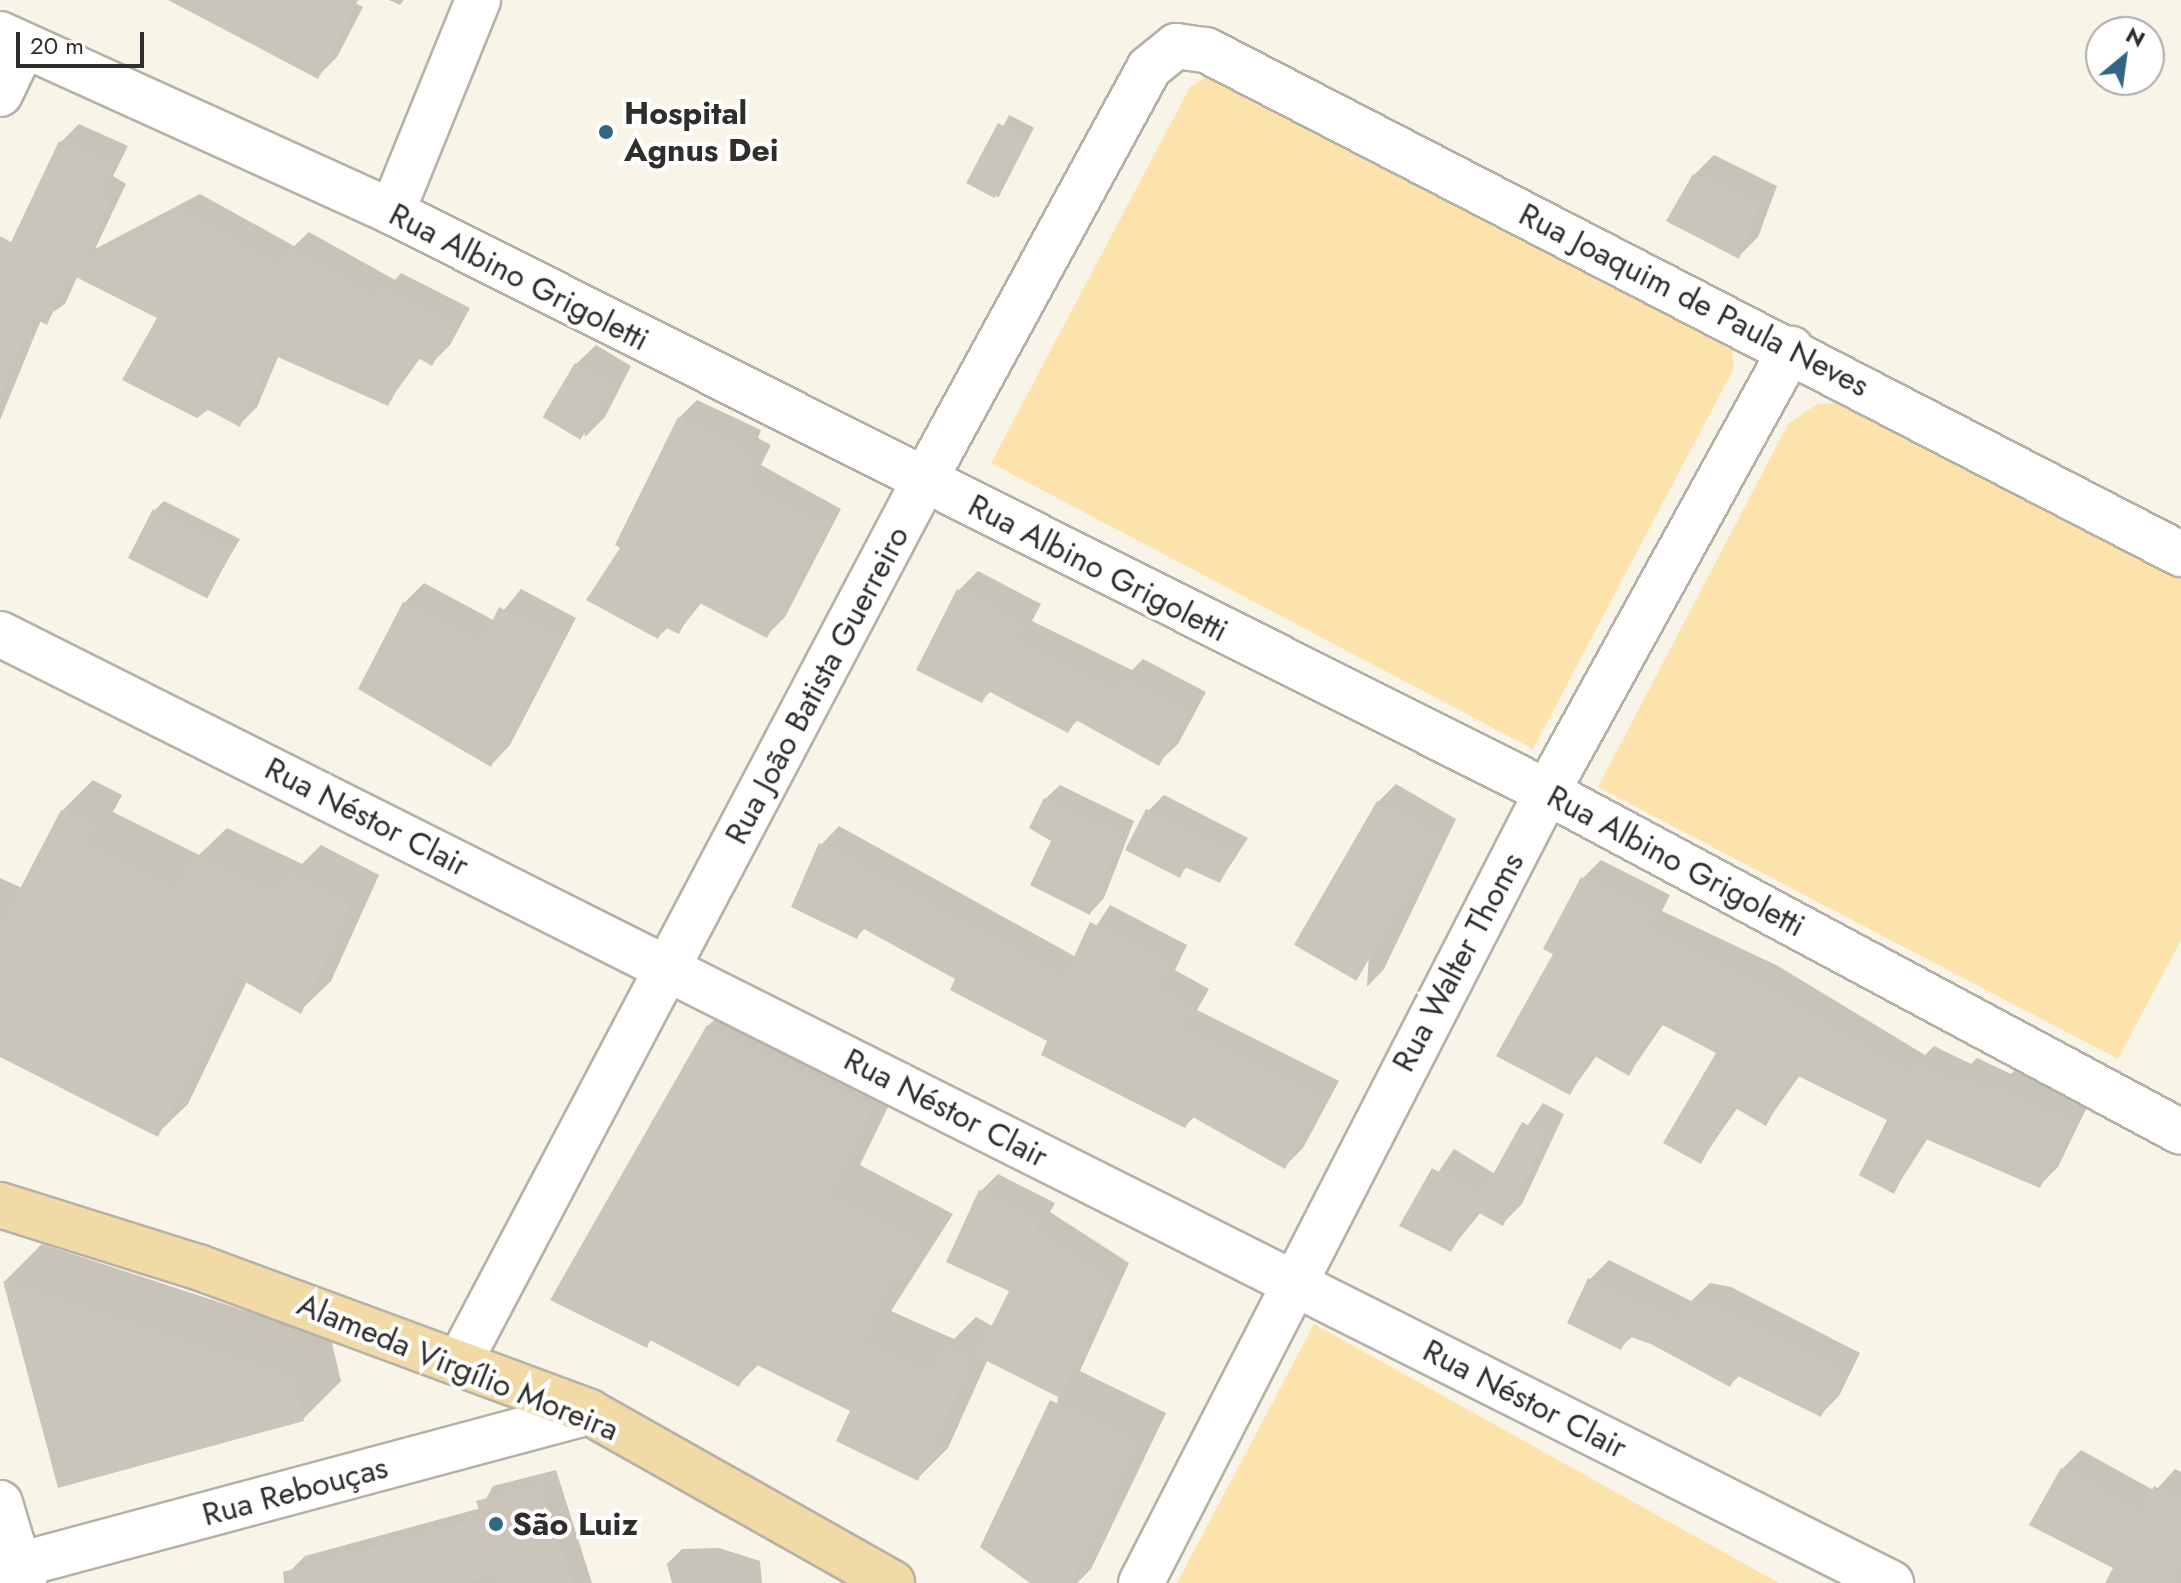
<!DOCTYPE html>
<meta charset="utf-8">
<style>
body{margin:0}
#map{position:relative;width:2181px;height:1583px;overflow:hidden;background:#f9f4e8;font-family:Jost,sans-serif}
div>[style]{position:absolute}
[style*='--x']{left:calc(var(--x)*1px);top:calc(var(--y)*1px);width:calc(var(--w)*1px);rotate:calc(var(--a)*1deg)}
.green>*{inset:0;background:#fce3ac}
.shadow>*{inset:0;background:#0003;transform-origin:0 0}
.building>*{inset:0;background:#cac5ba;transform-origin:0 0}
.roads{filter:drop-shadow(2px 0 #b6b1a6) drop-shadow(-2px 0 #b6b1a6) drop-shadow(0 2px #b6b1a6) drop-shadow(0 -2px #b6b1a6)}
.minor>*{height:44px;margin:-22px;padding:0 22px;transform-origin:22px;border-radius:22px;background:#fff}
.major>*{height:44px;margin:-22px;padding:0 22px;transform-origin:22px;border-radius:22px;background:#f1daa6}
.dots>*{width:22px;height:22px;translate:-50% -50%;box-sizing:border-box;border:4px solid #fff;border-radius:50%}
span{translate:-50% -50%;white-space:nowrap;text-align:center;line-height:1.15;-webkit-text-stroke:8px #fff;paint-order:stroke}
.poi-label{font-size:32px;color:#302e2a;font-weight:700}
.left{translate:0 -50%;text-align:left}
.street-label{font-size:32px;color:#302e2a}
.north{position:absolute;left:2085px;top:16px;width:80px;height:80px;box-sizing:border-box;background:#fff;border:2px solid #acabaa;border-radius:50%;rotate:29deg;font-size:22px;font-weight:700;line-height:32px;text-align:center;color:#302e2a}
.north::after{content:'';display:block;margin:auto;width:28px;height:36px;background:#336683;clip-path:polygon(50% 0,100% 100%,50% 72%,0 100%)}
.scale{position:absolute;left:16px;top:32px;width:128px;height:36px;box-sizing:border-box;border:4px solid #302e2a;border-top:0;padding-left:10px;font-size:24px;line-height:28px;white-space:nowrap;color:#302e2a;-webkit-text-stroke:6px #fff;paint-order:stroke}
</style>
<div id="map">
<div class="green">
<i style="clip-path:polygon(1217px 70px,1731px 341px,1734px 368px,1533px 749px,991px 463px,1190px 87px)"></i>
<i style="clip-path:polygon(1850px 402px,2181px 576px,2181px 940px,2118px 1059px,1598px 787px,1788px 424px,1817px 404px)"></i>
<i style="clip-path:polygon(1314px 1324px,1779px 1583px,1177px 1583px)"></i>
</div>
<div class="shadow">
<i style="clip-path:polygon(187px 0,349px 0,363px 7px,337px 57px,318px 76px)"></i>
<i style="clip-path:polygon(389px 0,404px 0,400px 5px)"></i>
<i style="left:1009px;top:115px;width:28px;height:78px;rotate:27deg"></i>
<i style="clip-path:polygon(79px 124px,128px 146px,113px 176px,126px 184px,95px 249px,200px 194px,294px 246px,309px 232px,395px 280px,401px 273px,470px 308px,450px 345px,432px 363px,421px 357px,387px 404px,279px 355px,257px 407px,239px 425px,160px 317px,78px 275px,65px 304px,41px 320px,0 420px,0 268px,61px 142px)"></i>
<i style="clip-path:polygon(1714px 155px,1777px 186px,1758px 237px,1739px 256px,1694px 175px)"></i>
<i style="clip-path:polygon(596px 345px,631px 366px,605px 417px,585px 437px,576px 364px)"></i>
<i style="clip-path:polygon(697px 400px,761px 430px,758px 438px,771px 445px,761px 465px,841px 509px,785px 617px,767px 635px,702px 602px,679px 631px,668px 627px,658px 637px,623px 547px,679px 418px)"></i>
<i style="clip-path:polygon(164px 501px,240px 539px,208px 594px,155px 510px)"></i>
<i style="clip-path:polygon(978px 571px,1041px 604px,1032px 621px,1132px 670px,1143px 659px,1206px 692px,1178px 744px,1158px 763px,1079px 719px,1068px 730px,992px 690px,982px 700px,959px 590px)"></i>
<i style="clip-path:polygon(424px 583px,495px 621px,521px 589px,576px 618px,510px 745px,491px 765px,404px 603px)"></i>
<i style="clip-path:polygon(93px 780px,122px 795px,113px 812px,199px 855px,227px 828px,302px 864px,321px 845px,379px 875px,331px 981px,300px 1011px,247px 981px,188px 1104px,157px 1134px,0 1055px,0 878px,22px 888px,62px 811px)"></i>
<i style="clip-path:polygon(1396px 784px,1456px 819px,1384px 969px,1367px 987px,1378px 802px)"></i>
<i style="clip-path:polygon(1060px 785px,1134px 821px,1104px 898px,1090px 913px,1054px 840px,1045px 799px)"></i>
<i style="clip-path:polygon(1164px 795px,1248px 838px,1220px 881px,1188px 866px,1179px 875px,1148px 811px)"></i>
<i style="clip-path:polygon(839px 826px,1076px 957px,1110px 905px,1187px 945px,1175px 970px,1209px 989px,1197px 1010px,1339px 1081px,1303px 1148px,1285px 1166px,1195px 1116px,1185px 1126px,957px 978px,865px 928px,857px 937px,821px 845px)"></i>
<i style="clip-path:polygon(1601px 860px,1670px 895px,1662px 911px,1778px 966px,1925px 1055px,1934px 1046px,1971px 1064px,1977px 1058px,2011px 1074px,2016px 1069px,2088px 1105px,2058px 1167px,2040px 1185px,1928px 1138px,1894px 1191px,1889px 1119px,1800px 1075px,1766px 1123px,1738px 1107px,1700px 1162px,1719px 1052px,1664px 1023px,1629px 1074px,1597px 1055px,1570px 1093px,1556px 953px,1583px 878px)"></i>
<i style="clip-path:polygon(739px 995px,901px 1080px,860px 1165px,953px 1214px,891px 1311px,954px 1339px,976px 1317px,994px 1327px,1012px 1290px,981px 1191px,998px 1174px,1055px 1203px,1050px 1212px,1129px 1263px,1080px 1371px,1166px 1413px,1091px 1569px,1077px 1583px,1039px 1583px,1058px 1395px,988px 1359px,948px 1448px,917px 1479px,853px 1410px,759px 1364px,738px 1385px,653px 1339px,646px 1345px,708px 1026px)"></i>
<i style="clip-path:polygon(1543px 1103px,1564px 1114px,1522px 1204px,1502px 1224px,1481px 1212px,1450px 1250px,1402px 1225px,1454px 1149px,1495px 1174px)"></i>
<i style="clip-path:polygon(42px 1244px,331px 1339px,341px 1381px,303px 1419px,59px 1486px,5px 1281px)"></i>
<i style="clip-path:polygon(1609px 1260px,1691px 1301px,1710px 1283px,1731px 1287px,1860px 1353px,1839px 1396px,1820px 1415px,1740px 1375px,1730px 1385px,1652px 1342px,1633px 1336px,1621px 1347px,1570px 1322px,1590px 1279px)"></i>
<i style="clip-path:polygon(2081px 1450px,2155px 1491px,2175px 1469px,2181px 1472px,2181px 1583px,2107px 1583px,2115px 1567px,2062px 1469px)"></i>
<i style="clip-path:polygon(556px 1470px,592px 1583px,292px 1583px,290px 1571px,305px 1556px,481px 1508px,493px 1486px)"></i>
<i style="clip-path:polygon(719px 1548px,760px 1561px,762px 1583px,672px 1583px,667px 1564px,682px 1549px)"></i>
</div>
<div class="building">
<i style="clip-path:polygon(168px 0,358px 0,318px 79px)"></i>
<i style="left:998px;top:123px;width:32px;height:68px;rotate:28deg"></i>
<i style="clip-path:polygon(59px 141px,112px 164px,96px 195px,110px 202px,80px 264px,181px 211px,280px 266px,289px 249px,378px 298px,382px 290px,454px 326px,432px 366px,415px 356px,388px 406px,271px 354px,240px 427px,208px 410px,197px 418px,122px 380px,157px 318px,70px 274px,47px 325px,33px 318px,0 396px,0 236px,11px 242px)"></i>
<i style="clip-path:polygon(1693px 174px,1759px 206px,1739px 259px,1666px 221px)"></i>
<i style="left:575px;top:363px;width:44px;height:63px;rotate:31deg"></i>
<i style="clip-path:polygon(678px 417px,745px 448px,741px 456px,754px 463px,744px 483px,825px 527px,767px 638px,696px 601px,679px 634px,664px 627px,658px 639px,586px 600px,620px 548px,615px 545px)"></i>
<i style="left:153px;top:509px;width:89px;height:55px;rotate:27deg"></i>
<i style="clip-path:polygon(957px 589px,1023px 624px,1014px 641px,1115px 691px,1122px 678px,1188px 712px,1159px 766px,1076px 720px,1068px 733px,988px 691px,982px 703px,916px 670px)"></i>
<i style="clip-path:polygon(403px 602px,481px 644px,499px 607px,558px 638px,491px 767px,358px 689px)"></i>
<i style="clip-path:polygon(1044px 798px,1121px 836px,1090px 915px,1030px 885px,1051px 841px,1029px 828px)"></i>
<i style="left:1377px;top:801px;width:72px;height:166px;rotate:30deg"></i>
<i style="clip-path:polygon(1146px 809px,1234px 854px,1220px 883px,1185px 867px,1180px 878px,1125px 850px)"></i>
<i style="clip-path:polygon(61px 810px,93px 826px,84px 843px,176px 890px,194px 857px,274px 895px,288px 875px,350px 906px,301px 1014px,235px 976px,158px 1137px,0 1057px,0 927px)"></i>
<i style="clip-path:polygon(819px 843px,1064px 978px,1090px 922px,1170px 963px,1158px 989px,1192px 1008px,1180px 1028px,1322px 1100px,1285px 1169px,1191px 1116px,1185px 1128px,1041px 1055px,1047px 1041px,950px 990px,955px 979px,862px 928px,857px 939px,791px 907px)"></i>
<i style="clip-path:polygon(1581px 877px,1653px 914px,1646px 929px,1759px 984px,1909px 1074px,1915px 1063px,1954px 1083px,1957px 1075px,1994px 1093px,1996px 1086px,2071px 1123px,2040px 1188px,1921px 1137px,1894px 1194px,1859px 1175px,1887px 1120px,1794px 1074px,1766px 1126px,1732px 1106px,1701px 1164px,1663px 1143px,1716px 1053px,1657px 1022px,1629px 1076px,1591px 1054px,1570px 1095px,1496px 1056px,1553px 954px,1543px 949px)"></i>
<i style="clip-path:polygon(707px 1025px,871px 1111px,830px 1196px,923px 1245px,904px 1280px,894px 1274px,862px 1342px,929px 1373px,943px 1347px,971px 1361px,918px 1481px,836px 1441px,850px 1411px,751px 1362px,739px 1387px,650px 1340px,647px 1348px,550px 1300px)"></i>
<i style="clip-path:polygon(1522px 1122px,1546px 1134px,1503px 1226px,1475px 1211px,1451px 1252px,1399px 1226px,1432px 1168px,1481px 1196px)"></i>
<i style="clip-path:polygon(979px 1190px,1040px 1221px,1035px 1230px,1113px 1281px,1060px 1398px,977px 1356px,1009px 1291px,946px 1262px)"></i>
<i style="clip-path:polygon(1588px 1278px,1679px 1323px,1689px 1300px,1707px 1310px,1710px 1304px,1843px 1372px,1821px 1417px,1736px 1375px,1730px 1387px,1651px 1344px,1628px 1336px,1621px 1350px,1567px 1323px)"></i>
<i style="clip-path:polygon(3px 1281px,294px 1377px,304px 1421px,58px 1488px)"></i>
<i style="clip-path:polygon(1050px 1400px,1138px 1442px,1071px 1583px,1030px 1583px,980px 1547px)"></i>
<i style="clip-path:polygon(2061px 1468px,2141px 1512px,2154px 1486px,2181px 1501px,2181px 1560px,2169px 1583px,2105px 1583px,2113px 1568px,2029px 1525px)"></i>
<i style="clip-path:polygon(541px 1484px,573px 1583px,502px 1583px,499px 1574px,463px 1583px,284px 1583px,283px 1572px,482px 1518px,476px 1501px)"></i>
</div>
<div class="roads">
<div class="minor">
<i style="--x:0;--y:34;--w:431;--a:24.4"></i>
<i style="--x:392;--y:212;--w:1292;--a:26.66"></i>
<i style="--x:1547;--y:792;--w:719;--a:28.2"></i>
<i style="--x:0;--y:94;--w:53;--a:-64.4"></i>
<i style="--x:392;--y:212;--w:229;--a:-67.9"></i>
<i style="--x:0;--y:634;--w:2116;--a:26.65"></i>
<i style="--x:459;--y:1363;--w:997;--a:-62.2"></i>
<i style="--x:924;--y:481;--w:470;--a:-61.4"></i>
<i style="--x:1149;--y:68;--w:35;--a:-39"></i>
<i style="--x:1176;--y:46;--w:30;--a:8"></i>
<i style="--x:1206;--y:50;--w:1098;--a:27.34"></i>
<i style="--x:0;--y:1503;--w:84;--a:73.3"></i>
<i style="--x:0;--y:1570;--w:610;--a:-15.02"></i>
<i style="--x:1141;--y:1583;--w:889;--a:-62.83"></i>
<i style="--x:1547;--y:792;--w:506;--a:-61.15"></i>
</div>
<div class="major">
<i style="--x:0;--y:1205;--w:207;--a:17.4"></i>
<i style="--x:198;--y:1267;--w:417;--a:20.3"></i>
<i style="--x:589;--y:1412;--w:348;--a:29.4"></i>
</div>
</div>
<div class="dots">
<i style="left:606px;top:132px;background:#336683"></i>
<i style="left:496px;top:1524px;background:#336683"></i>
</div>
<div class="poi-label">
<span class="left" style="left:624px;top:132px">Hospital<br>Agnus Dei</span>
<span class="left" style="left:512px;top:1524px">São Luiz</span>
</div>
<div class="street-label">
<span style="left:519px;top:277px;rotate:27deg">Rua Albino Grigoletti</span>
<span style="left:1694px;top:300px;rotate:27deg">Rua Joaquim de Paula Neves</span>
<span style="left:1098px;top:568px;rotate:27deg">Rua Albino Grigoletti</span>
<span style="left:817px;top:685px;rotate:-62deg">Rua João Batista Guerreiro</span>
<span style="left:367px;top:817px;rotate:27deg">Rua Néstor Clair</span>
<span style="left:1676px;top:861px;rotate:28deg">Rua Albino Grigoletti</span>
<span style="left:1458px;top:962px;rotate:-62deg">Rua Walter Thoms</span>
<span style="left:946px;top:1108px;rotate:27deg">Rua Néstor Clair</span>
<span style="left:458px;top:1367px;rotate:22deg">Alameda Virgílio Moreira</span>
<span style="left:1525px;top:1399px;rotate:27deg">Rua Néstor Clair</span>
<span style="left:295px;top:1491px;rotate:-15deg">Rua Rebouças</span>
</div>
<div class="north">N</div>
<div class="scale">20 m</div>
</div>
